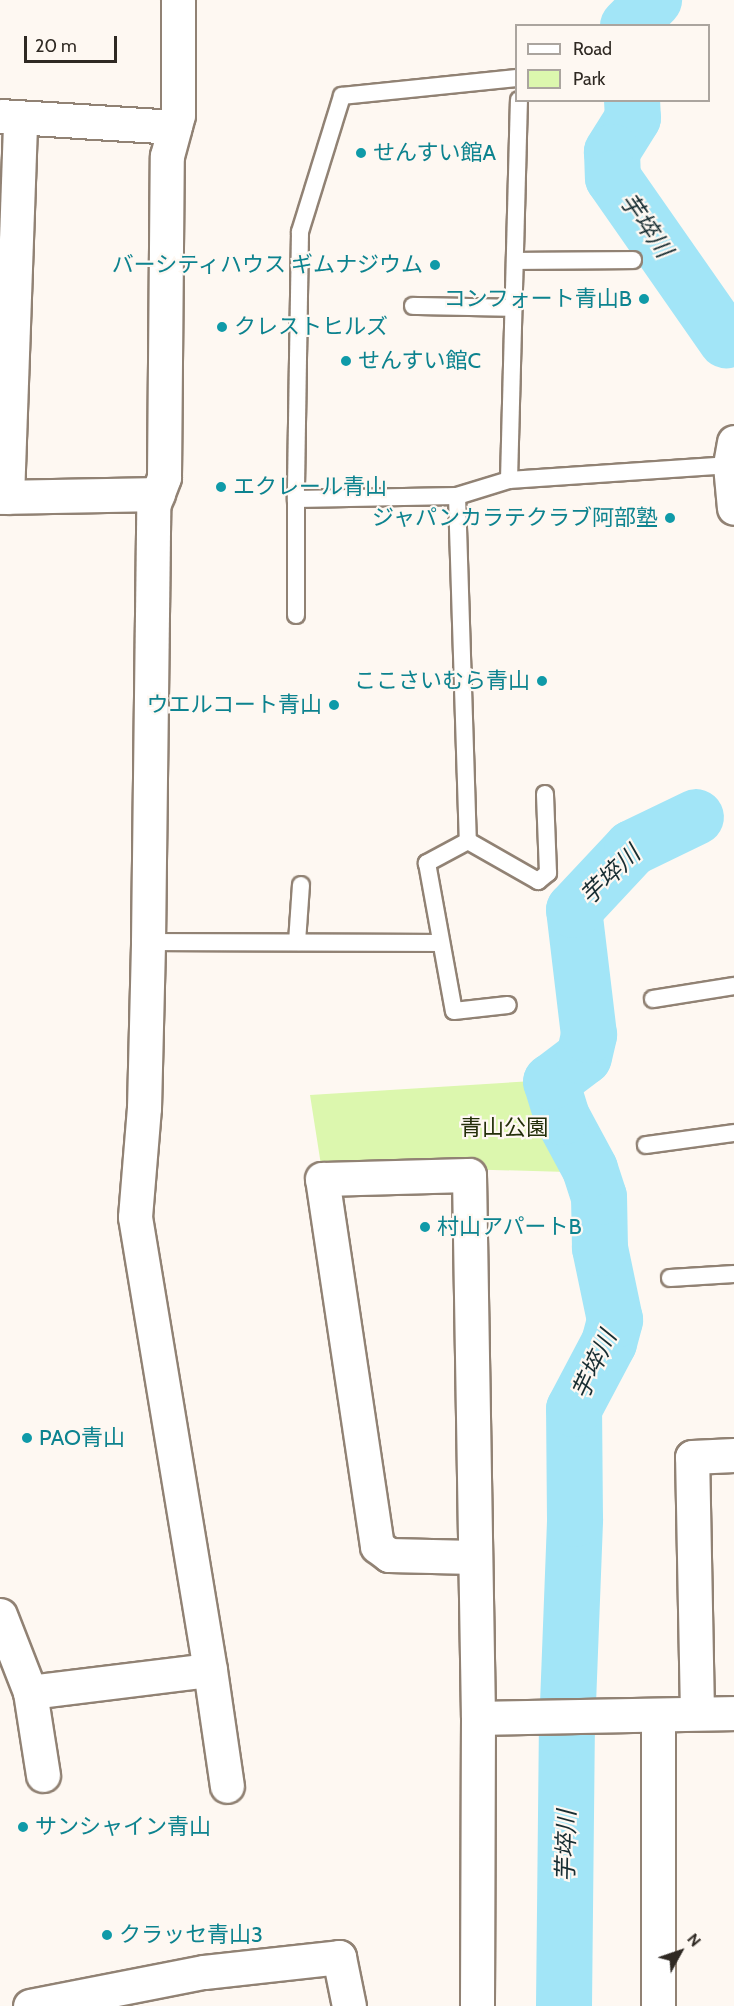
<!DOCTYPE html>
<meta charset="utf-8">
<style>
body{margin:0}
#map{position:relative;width:734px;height:2006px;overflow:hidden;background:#fef8f2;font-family:Cabin,"Noto Sans JP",sans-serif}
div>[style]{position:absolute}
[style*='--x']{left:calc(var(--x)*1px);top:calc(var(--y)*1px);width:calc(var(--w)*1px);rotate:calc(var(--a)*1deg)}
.green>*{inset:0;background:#dcf7ae}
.river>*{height:56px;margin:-28px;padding:0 28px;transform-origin:28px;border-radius:28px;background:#a2e5f7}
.roads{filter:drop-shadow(2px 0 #918274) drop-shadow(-2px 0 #918274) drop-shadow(0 2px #918274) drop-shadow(0 -2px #918274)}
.service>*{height:16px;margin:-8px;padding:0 8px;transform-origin:8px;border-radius:8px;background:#fff}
.minor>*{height:33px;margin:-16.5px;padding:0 16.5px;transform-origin:16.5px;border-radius:16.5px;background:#fff}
.dots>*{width:16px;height:16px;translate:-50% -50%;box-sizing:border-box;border:3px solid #fef8f2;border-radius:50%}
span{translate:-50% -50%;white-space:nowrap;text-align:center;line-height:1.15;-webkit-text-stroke:4.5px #fef8f2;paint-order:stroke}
.culture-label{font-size:22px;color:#0d838f}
.left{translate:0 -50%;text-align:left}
.right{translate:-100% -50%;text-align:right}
.park-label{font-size:22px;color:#232e09}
.water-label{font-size:24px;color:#172d32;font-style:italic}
.legend{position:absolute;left:515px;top:24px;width:195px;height:78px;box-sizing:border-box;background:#fef8f2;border:2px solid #aba59f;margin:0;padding:8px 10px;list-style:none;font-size:18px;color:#2f2923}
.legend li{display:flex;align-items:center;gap:12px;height:30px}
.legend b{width:30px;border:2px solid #aba59f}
.north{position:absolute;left:650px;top:1922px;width:60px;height:60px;-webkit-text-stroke:4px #fef8f2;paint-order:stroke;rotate:50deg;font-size:16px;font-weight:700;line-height:24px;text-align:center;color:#2f2923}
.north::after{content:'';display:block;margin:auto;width:21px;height:27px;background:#2f2923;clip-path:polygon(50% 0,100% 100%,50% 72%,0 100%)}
.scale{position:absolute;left:24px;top:36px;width:93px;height:27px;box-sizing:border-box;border:3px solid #2f2923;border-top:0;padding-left:8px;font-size:18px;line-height:21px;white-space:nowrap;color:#2f2923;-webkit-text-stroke:4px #fef8f2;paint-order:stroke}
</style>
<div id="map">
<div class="green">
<i style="clip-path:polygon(533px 1081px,567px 1172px,321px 1165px,310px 1095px)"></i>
</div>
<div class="river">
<i style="--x:628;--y:26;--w:37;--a:-45"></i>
<i style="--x:632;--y:100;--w:18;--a:87"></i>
<i style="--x:633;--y:118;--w:40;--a:122"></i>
<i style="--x:612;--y:152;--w:26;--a:88"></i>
<i style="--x:613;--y:178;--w:198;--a:55.1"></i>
<i style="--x:564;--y:2006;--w:276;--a:-89.4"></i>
<i style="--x:567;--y:1730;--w:211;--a:-87.8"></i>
<i style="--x:575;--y:1519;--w:110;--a:-90.5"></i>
<i style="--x:574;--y:1409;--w:75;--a:-62.1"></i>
<i style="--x:609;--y:1343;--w:24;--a:-75"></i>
<i style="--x:615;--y:1320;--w:74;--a:-101.8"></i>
<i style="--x:600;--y:1248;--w:51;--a:-91.1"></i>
<i style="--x:599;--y:1197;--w:29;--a:-108"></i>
<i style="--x:590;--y:1169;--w:59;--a:-118.3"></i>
<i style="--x:562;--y:1117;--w:37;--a:-107"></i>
<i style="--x:551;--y:1082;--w:41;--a:-37.1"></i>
<i style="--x:584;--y:1057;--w:23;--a:-77"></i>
<i style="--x:589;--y:1035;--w:126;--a:-96.8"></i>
<i style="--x:574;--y:910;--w:85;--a:-46.9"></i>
<i style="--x:632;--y:848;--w:71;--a:-25.8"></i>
</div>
<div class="roads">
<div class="service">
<i style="--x:516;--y:78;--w:175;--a:174.1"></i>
<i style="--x:342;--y:96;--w:142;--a:107.2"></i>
<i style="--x:300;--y:232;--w:267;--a:90.9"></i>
<i style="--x:296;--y:499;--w:161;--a:-1.1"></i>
<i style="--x:457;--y:496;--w:54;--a:-17.1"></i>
<i style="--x:509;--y:480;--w:222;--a:-3.9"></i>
<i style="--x:516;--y:261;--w:117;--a:-0.5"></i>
<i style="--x:413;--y:306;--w:100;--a:1.1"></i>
<i style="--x:509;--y:480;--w:380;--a:-88.5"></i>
<i style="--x:457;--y:496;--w:345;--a:88.2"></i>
<i style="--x:468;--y:841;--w:47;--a:151.8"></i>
<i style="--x:427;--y:863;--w:150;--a:79.7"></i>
<i style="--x:454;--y:1011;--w:54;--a:-6.3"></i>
<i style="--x:296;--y:499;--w:116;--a:90"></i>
<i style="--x:468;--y:841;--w:81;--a:29.7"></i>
<i style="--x:538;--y:881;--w:13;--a:-39"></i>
<i style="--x:548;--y:873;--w:79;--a:-92.2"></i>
<i style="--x:148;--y:942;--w:293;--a:0.2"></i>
<i style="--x:297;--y:942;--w:57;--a:-86"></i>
<i style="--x:653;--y:999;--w:82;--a:-9.1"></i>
<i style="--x:646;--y:1145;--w:89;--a:-7.8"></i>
<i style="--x:670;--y:1278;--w:64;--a:-3.6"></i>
</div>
<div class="minor">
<i style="--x:0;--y:116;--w:175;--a:3.6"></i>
<i style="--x:734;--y:442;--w:23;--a:100"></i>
<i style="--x:730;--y:465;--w:43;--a:84.7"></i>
<i style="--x:0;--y:497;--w:158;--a:-1.1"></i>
<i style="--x:7;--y:497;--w:379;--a:-88"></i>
<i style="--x:474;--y:1557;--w:85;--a:-178.7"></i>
<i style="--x:389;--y:1555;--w:15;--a:-143"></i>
<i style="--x:377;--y:1546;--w:371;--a:-98.5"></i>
<i style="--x:322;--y:1179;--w:147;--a:-1.6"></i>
<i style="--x:469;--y:1175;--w:543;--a:89.05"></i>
<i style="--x:478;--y:1718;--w:288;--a:90.2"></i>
<i style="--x:0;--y:1615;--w:83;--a:68.7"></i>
<i style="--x:30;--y:1692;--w:181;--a:-7"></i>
<i style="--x:210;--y:1670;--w:459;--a:-99.4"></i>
<i style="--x:135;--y:1217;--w:109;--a:-85.3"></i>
<i style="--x:144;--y:1108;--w:166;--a:-88.6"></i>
<i style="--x:148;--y:942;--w:436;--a:-89.3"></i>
<i style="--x:153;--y:506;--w:31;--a:-69"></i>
<i style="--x:164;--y:477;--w:321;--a:-89.5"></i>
<i style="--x:167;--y:156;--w:42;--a:-75"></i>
<i style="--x:178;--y:115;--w:115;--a:-90"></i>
<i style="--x:210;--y:1670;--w:117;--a:81.7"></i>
<i style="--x:30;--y:1692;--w:84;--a:81.1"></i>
<i style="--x:697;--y:1713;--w:256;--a:-91.1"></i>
<i style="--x:692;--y:1457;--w:42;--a:-2.7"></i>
<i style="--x:478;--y:1718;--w:256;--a:-1.1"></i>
<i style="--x:30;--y:2006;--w:177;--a:-11.1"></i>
<i style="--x:204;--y:1972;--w:136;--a:-6.3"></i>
<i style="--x:339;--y:1957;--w:50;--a:78.5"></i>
<i style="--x:658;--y:2006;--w:291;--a:-90"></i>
</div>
</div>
<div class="dots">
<i style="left:361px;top:153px;background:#0f9aa8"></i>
<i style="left:435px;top:265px;background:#0f9aa8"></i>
<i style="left:644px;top:299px;background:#0f9aa8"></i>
<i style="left:222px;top:327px;background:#0f9aa8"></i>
<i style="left:346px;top:361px;background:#0f9aa8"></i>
<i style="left:221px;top:487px;background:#0f9aa8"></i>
<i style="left:670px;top:518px;background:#0f9aa8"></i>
<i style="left:542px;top:681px;background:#0f9aa8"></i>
<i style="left:334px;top:705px;background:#0f9aa8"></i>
<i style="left:425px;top:1227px;background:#0f9aa8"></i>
<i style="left:27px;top:1438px;background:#0f9aa8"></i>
<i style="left:23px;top:1827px;background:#0f9aa8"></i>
<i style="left:107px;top:1935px;background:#0f9aa8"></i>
</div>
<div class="culture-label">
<span class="left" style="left:373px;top:153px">せんすい館A</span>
<span class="right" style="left:423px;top:265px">バーシティハウス ギムナジウム</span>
<span class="right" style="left:632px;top:299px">コンフォート青山B</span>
<span class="left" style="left:234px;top:327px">クレストヒルズ</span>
<span class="left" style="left:358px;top:361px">せんすい館C</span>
<span class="left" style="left:233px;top:487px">エクレール青山</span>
<span class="right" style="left:658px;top:518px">ジャパンカラテクラブ阿部塾</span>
<span class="right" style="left:530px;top:681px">ここさいむら青山</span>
<span class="right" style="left:322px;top:705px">ウエルコート青山</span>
<span class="left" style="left:437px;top:1227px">村山アパートB</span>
<span class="left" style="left:39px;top:1438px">PAO青山</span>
<span class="left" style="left:35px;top:1827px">サンシャイン青山</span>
<span class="left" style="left:119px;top:1935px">クラッセ青山3</span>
</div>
<div class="park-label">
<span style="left:504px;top:1128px">青山公園</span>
</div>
<div class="water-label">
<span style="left:646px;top:225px;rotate:55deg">芋埣川</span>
<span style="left:610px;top:875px;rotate:-44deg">芋埣川</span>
<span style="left:594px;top:1365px;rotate:-65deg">芋埣川</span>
<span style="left:566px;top:1846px;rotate:-89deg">芋埣川</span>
</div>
<ul class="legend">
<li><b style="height:8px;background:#fff"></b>Road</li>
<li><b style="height:16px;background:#dcf7ae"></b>Park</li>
</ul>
<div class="north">N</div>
<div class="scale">20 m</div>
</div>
